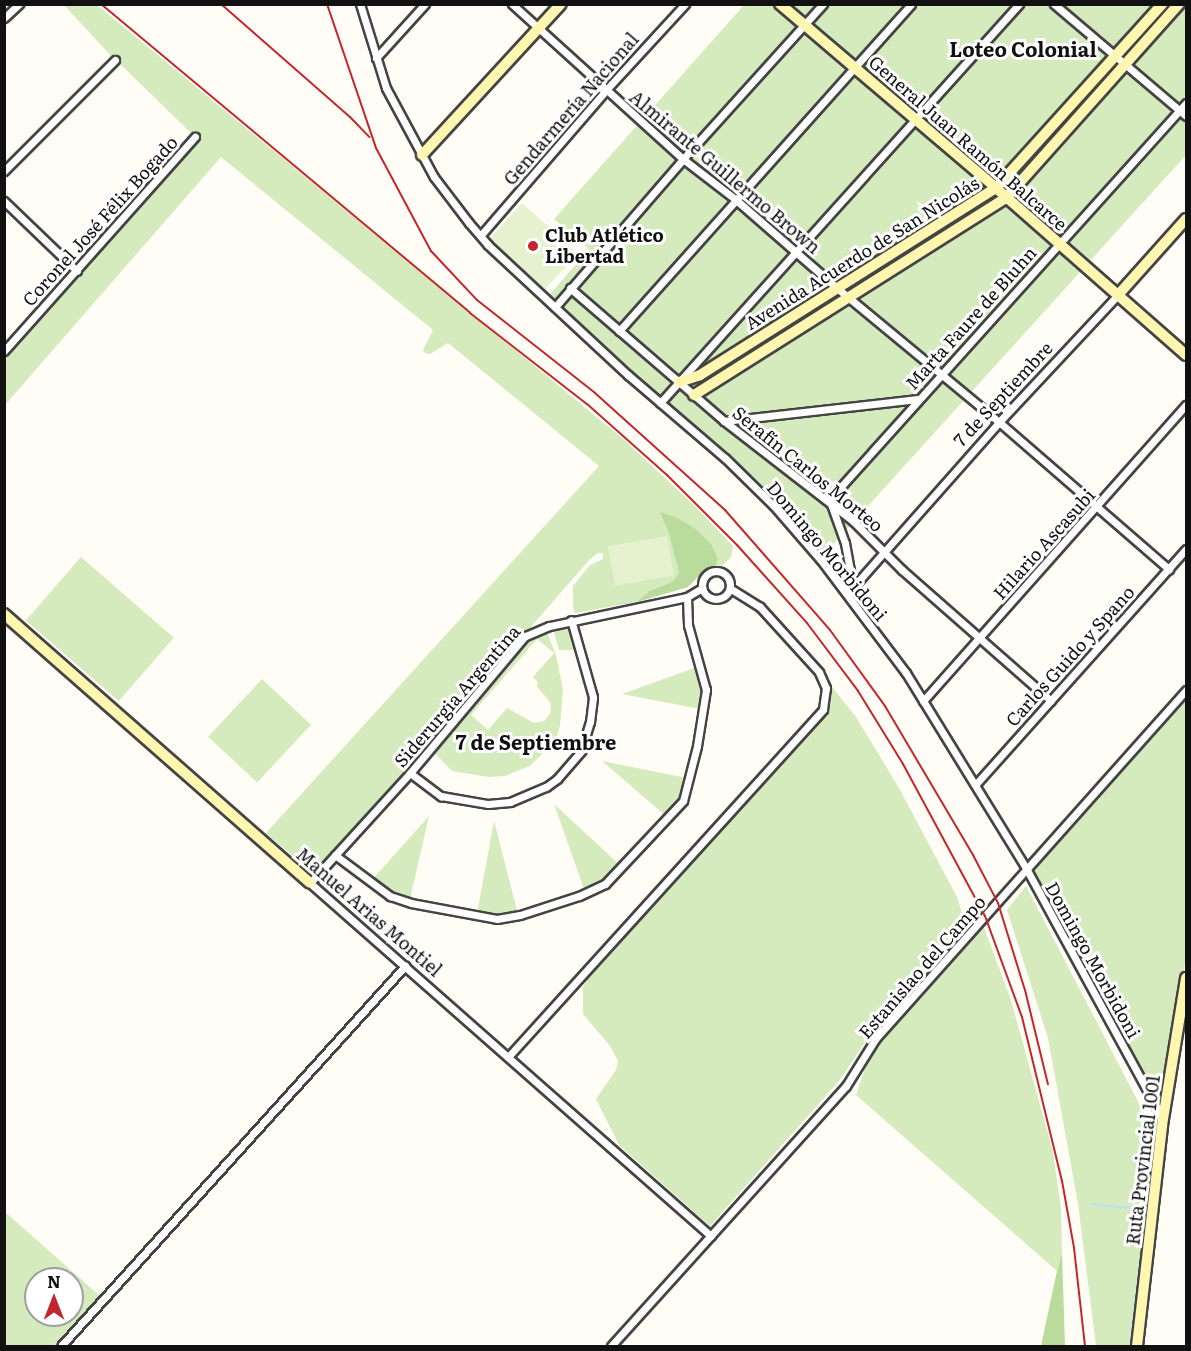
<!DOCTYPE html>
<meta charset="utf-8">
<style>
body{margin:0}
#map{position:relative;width:1191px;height:1351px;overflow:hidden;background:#fffdf5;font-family:Literata,serif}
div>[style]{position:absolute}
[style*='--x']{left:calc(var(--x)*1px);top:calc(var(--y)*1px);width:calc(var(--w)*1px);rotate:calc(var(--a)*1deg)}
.green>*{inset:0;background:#d5ebbd;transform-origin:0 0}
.forest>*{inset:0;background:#b9dc9c}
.pitch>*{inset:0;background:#e6f2cf;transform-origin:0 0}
.stream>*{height:2px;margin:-1px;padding:0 1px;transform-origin:1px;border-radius:1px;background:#b9e0f7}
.roads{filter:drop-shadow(2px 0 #444) drop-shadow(-2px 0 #444) drop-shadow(0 2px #444) drop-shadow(0 -2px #444)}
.street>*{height:7px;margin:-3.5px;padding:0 3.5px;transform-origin:3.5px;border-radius:3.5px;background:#fff}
.street>.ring{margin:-3.5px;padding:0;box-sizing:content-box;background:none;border:7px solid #fff;border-radius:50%}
.secondary>*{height:10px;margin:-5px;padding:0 5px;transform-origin:5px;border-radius:5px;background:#fff6b0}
.rail>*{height:2px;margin:-1px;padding:0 1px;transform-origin:1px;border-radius:1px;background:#c4262e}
.dots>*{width:16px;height:16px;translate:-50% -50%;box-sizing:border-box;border:3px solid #fff;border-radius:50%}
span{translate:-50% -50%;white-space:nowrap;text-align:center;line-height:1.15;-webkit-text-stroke:6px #fff;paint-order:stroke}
.street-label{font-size:18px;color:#111}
.poi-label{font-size:18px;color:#111;font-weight:700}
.left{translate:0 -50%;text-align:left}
.neighbourhood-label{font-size:20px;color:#111;font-weight:700}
.frame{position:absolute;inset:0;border:6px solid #111;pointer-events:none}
.north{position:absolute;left:24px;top:1267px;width:60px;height:60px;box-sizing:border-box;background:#fff;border:2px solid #a0a0a0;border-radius:50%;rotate:0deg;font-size:16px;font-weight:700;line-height:24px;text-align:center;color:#111}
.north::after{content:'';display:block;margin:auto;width:21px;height:27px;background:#c4262e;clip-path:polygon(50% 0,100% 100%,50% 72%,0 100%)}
</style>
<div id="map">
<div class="green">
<i style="clip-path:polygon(64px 5px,97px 5px,622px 438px,694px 505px,733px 546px,731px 557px,723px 565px,716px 566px,718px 559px,712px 545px,696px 529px,678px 518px,661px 513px,669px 534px,679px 573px,672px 582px,649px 591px,637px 602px,575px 613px,573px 608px,573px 586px,590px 565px,603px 559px,603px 553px,598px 553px,590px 559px,315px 875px,266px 833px,599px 466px,448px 343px,430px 354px,425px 353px,423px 350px,433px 330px,221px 157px,5px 405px,5px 358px,199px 138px,197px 133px,190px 132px,119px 63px,119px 59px,112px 57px)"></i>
<i style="clip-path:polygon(744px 5px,1186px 5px,1186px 155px,820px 559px,773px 505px,546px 299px,589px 249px,554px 219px)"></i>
<i style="left:81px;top:557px;width:123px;height:84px;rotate:41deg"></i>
<i style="clip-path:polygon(567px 627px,571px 629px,576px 650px,559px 650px,553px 629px)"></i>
<i style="clip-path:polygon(evenodd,546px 630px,556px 655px,563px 689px,560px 726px,555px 741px,530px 766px,505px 776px,488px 777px,452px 771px,432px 750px,525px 642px,546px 630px,537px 639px,554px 653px,533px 677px,538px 682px,537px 687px,551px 703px,550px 714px,544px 721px,534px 723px,507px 708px,488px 730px,471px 715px,537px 639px)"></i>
<i style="clip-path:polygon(697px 667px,704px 690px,700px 709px,622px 694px)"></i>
<i style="left:262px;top:679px;width:67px;height:79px;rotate:43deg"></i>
<i style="clip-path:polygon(829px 683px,856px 717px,899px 788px,957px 897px,965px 923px,961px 934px,868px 1038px,839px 1081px,710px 1226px,619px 1145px,596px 1099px,616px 1070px,618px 1061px,610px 1046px,583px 1014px,583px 987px,592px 973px,827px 710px)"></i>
<i style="clip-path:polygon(1186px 695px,1186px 956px,1162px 1111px,1031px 869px,1114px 772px)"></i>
<i style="clip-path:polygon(602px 761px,687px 778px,680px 800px,667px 817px)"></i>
<i style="clip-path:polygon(554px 804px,621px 866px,604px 883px,585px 892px)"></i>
<i style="clip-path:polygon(429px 816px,410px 899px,391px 893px,371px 881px)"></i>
<i style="clip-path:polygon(494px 821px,518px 914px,496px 917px,477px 914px)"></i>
<i style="clip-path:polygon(1026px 886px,1144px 1113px,1154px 1139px,1129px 1346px,1096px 1346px,1078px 1204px,1048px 1038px,1007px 910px)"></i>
<i style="clip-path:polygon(983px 925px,1011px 1000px,1053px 1152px,1061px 1209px,1062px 1252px,1057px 1271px,856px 1095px,869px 1057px)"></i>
<i style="clip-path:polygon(evenodd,4px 1211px,100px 1296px,53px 1346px,5px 1346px,4px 1211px,36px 1279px,72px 1279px,72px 1315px,36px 1315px,36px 1279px)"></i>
</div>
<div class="forest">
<i style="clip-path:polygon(660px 512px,678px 518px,696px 529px,712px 545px,718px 559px,716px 566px,705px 570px,688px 587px,637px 602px,649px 591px,672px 582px,679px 573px,669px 534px)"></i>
<i style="clip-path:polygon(1062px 1252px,1065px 1346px,1041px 1346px,1057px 1271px)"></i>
</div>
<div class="pitch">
<i style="left:522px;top:203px;width:75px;height:49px;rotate:42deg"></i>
<i style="left:667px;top:536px;width:40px;height:60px;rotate:80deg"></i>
</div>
<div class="stream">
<i style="--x:1092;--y:1204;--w:48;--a:5.9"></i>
<i style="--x:1140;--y:1209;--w:7;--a:27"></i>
<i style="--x:1146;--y:1212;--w:135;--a:96.8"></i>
</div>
<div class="roads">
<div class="street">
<i style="--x:360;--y:4;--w:88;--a:72.8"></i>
<i style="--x:386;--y:88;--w:101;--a:61.7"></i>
<i style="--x:434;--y:177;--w:58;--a:52.7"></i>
<i style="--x:469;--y:223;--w:29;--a:49"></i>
<i style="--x:488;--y:245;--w:191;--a:42.9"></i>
<i style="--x:628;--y:375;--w:128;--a:40.6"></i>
<i style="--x:725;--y:458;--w:67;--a:44.4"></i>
<i style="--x:773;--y:505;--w:72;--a:49"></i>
<i style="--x:820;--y:559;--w:143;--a:53"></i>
<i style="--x:906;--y:673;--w:231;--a:58.4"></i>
<i style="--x:1027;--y:870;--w:282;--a:61.4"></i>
<i style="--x:512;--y:4;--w:231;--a:42.2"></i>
<i style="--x:683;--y:159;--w:66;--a:37.6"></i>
<i style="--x:735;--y:199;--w:135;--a:41.1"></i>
<i style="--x:837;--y:288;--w:210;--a:39.6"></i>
<i style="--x:999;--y:422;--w:225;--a:40.9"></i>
<i style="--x:1054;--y:4;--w:173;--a:40.3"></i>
<i style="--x:4;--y:18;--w:21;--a:-43"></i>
<i style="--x:376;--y:58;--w:73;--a:-47.8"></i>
<i style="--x:4;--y:171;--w:157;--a:-45"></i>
<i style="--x:4;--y:201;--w:101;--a:43.8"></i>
<i style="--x:481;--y:235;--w:191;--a:-49.2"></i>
<i style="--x:606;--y:90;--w:117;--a:-47.4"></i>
<i style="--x:570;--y:288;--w:203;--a:40.8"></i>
<i style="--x:724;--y:421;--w:163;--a:37.8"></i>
<i style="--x:853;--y:521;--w:69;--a:45"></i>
<i style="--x:902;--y:570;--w:198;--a:41.3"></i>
<i style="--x:555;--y:307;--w:196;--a:-49.1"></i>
<i style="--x:683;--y:159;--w:209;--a:-47.9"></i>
<i style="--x:619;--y:331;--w:438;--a:-48.2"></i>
<i style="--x:4;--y:351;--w:287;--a:-48.3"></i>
<i style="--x:660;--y:403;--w:537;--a:-48.02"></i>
<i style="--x:724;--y:421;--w:195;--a:-6.5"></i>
<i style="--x:828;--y:501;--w:535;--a:-48.03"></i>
<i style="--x:831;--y:504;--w:41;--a:70.3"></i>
<i style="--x:845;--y:543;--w:45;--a:79.7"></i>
<i class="ring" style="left:702px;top:571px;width:21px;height:21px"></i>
<i style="--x:702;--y:588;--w:17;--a:149"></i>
<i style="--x:687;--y:597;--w:141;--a:168.1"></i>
<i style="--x:549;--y:626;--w:26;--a:157"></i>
<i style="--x:525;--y:636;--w:179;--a:130"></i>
<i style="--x:410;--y:773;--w:149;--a:132.3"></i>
<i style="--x:310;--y:883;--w:534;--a:41.36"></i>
<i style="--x:847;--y:594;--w:230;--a:-48.5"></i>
<i style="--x:999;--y:422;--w:174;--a:-46.9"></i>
<i style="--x:923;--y:701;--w:396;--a:-48.4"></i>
<i style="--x:410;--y:773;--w:39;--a:37"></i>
<i style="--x:441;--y:796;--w:48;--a:9.7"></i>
<i style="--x:488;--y:804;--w:22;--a:-5"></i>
<i style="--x:510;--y:802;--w:39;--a:-23"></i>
<i style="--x:546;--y:787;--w:14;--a:-36"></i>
<i style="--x:557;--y:779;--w:37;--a:-49"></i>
<i style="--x:581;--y:751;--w:30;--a:-73"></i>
<i style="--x:590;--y:722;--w:25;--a:-83"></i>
<i style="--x:593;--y:697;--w:80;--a:-105.9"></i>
<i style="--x:976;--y:784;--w:315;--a:-48.2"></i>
<i style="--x:335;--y:855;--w:69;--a:36.7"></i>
<i style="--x:390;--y:896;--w:22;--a:18"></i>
<i style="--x:411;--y:903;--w:87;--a:10.5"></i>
<i style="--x:497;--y:919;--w:23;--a:-10"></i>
<i style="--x:520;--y:915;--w:62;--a:-17.9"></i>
<i style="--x:579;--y:896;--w:29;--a:-25"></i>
<i style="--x:605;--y:884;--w:114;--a:-46.8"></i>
<i style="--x:683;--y:801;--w:57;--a:-75.7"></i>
<i style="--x:697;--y:746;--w:57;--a:-80.9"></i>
<i style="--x:706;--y:690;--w:67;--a:-105.5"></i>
<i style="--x:688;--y:625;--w:28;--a:-92"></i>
<i style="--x:508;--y:1057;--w:469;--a:-47.8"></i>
<i style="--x:823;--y:709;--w:21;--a:-82"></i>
<i style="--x:826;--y:688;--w:17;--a:-114"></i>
<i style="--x:819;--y:672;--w:88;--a:-132.2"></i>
<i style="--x:760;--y:607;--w:34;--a:-148"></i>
<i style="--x:61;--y:1346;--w:513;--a:-47.85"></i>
<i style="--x:611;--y:1346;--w:350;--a:-47.9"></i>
<i style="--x:846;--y:1086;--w:57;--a:-58"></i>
<i style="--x:876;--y:1038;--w:466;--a:-48.3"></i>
</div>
<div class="secondary">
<i style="--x:780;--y:4;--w:284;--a:40.4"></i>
<i style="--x:996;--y:188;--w:253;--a:41.3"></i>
<i style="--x:422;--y:155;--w:205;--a:-47.4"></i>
<i style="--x:1118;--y:295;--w:102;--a:-48.2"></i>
<i style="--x:679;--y:382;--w:22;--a:-18"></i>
<i style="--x:700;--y:375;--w:350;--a:-32.3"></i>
<i style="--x:996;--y:188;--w:248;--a:-47.9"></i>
<i style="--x:694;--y:395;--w:369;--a:-32.3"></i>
<i style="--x:1006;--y:198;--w:260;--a:-48.3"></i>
<i style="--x:4;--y:614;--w:407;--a:41.3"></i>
<i style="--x:1137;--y:1346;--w:228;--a:-83.5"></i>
<i style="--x:1163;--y:1119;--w:143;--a:-80.7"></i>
</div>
</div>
<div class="rail">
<i style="--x:101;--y:4;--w:481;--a:39.9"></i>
<i style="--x:470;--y:313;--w:148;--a:37.9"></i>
<i style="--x:587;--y:404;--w:107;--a:41.6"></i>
<i style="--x:667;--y:475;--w:99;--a:45"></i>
<i style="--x:737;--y:545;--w:105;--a:48.1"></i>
<i style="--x:807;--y:623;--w:85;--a:53.1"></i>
<i style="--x:858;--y:691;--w:86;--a:58.3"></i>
<i style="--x:903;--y:764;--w:173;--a:61.7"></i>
<i style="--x:985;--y:916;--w:108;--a:69.9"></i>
<i style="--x:1022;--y:1017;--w:169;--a:76.3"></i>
<i style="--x:1062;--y:1181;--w:68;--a:79.8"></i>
<i style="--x:1074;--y:1248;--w:99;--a:83.6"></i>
<i style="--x:221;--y:4;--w:171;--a:41.2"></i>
<i style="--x:350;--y:117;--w:28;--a:46"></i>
<i style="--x:327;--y:4;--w:152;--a:71.2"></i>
<i style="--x:376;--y:148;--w:117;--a:61.9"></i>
<i style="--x:431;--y:251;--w:67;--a:46.8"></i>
<i style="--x:477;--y:300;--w:150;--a:38.2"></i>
<i style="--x:595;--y:393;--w:175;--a:42"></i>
<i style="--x:725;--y:510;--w:159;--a:48.8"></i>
<i style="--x:830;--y:630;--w:94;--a:54.1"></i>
<i style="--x:885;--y:706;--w:173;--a:59.4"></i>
<i style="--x:973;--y:855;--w:54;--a:62.5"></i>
<i style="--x:998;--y:903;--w:91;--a:72.8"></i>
<i style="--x:1025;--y:990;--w:97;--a:76.3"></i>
</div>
<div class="dots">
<i style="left:533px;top:246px;background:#c4262e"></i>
</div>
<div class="street-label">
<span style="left:571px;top:109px;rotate:-49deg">Gendarmería Nacional</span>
<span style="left:968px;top:143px;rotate:41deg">General Juan Ramón Balcarce</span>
<span style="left:725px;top:172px;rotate:40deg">Almirante Guillermo Brown</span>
<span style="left:100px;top:221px;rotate:-48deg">Coronel José Félix Bogado</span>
<span style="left:862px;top:253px;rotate:-32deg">Avenida Acuerdo de San Nicolás</span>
<span style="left:971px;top:318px;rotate:-48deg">Marta Faure de Bluhn</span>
<span style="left:1003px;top:394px;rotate:-47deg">7 de Septiembre</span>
<span style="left:808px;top:469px;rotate:39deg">Serafín Carlos Morteo</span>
<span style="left:1044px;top:544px;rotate:-48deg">Hilario Ascasubi</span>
<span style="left:827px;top:551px;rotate:50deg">Domingo Morbidoni</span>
<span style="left:1070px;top:656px;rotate:-48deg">Carlos Guido y Spano</span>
<span style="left:457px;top:696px;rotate:-49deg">Siderurgia Argentina</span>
<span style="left:369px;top:912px;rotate:41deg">Manuel Arias Montiel</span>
<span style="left:1093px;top:960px;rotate:61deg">Domingo Morbidoni</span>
<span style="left:922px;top:967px;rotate:-49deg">Estanislao del Campo</span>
<span style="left:1143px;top:1160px;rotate:-83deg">Ruta Provincial 1001</span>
</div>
<div class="poi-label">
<span class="left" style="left:545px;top:246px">Club Atlético<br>Libertad</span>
</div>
<div class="neighbourhood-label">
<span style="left:1023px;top:48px">Loteo Colonial</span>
<span style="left:536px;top:741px">7 de Septiembre</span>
</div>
<div class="frame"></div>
<div class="north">N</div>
</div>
